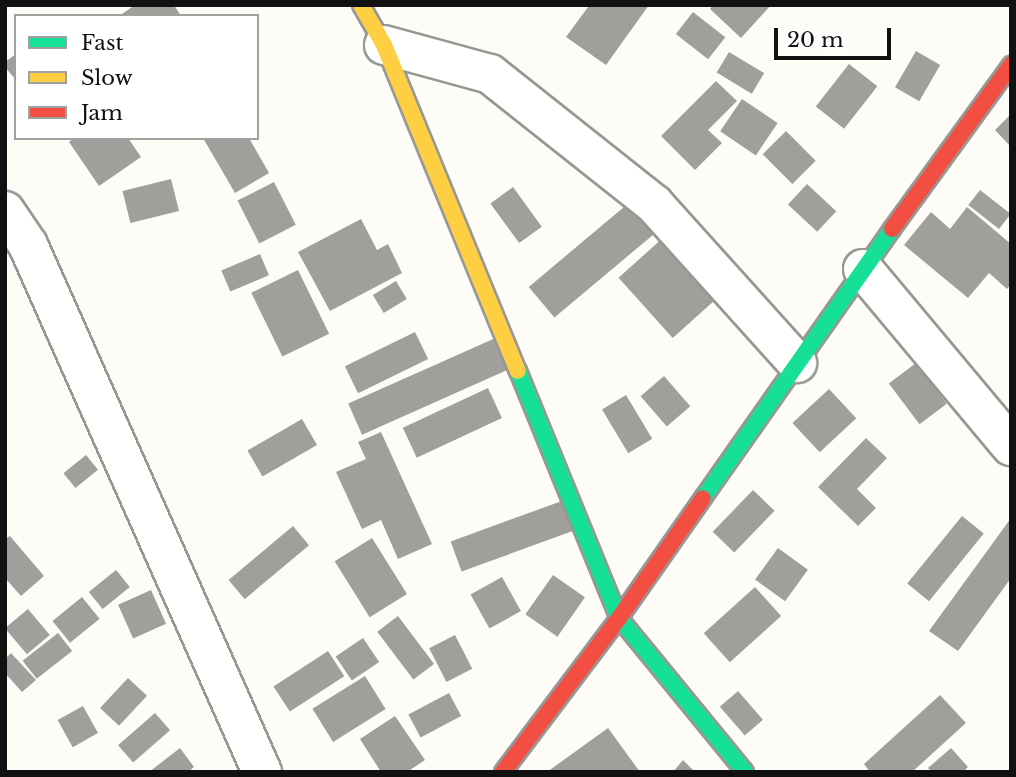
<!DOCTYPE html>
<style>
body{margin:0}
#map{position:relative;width:1016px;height:777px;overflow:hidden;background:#fdfcf7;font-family:"Libre Baskerville",serif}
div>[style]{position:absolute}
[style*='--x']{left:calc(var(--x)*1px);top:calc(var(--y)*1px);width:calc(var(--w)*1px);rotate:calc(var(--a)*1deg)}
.building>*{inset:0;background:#a19f9c;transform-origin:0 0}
.roads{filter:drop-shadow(2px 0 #979795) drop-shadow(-2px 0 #979795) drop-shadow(0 2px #979795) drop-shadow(0 -2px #979795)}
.street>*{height:38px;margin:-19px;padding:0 19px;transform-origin:19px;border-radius:19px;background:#fffffe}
.fast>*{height:16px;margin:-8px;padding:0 8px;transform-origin:8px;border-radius:8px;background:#16e098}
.slow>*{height:16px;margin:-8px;padding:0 8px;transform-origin:8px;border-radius:8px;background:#ffcf43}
.jam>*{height:16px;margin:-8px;padding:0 8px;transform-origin:8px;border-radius:8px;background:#f24e42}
span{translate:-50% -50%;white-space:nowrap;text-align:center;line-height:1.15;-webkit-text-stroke:7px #fff;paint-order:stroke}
.frame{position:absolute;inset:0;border:7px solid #111;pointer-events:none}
.legend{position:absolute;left:14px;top:14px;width:245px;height:126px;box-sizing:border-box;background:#fff;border:2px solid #a0a0a0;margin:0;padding:9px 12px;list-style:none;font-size:21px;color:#111}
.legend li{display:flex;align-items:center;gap:14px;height:35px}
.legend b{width:35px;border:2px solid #a0a0a0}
.scale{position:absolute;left:774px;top:28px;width:117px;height:32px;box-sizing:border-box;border:4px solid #111;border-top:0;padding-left:9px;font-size:21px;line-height:24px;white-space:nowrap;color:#111;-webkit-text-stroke:5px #fff;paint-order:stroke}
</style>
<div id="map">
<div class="building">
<i style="clip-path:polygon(135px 5px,174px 5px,181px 16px,119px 16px)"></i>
<i style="clip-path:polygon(586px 5px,649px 5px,606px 65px,566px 37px,588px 7px)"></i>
<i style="clip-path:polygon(713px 5px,771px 5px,741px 38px,710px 9px)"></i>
<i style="left:693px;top:12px;width:41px;height:28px;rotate:38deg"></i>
<i style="left:916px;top:51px;width:28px;height:42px;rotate:30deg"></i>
<i style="left:729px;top:52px;width:41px;height:24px;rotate:31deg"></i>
<i style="clip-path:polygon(16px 54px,16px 80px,5px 67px,5px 62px)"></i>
<i style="left:849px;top:64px;width:36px;height:54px;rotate:38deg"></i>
<i style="clip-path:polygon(716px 81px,737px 101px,708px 130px,722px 143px,695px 170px,661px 136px)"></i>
<i style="left:742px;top:99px;width:43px;height:39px;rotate:34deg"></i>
<i style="clip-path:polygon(1011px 114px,1011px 147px,995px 130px)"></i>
<i style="left:786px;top:131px;width:42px;height:33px;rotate:45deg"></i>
<i style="clip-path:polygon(74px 138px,128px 138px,141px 157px,99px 186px,69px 142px)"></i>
<i style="clip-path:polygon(203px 138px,249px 138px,269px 173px,235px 193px)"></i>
<i style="left:171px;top:179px;width:33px;height:50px;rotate:76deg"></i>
<i style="left:274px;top:182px;width:48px;height:41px;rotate:63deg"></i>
<i style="left:807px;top:184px;width:40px;height:28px;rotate:43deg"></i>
<i style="left:649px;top:186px;width:40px;height:157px;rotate:50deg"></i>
<i style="left:513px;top:187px;width:49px;height:28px;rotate:54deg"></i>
<i style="left:980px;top:190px;width:39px;height:19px;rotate:38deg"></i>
<i style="clip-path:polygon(967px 207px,1011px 244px,1011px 284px,1007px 289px,989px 273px,968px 298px,904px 245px,931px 212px,950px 229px)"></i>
<i style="clip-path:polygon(361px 219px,377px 250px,388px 244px,402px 273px,330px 311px,298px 252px)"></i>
<i style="left:675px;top:227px;width:81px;height:76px;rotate:48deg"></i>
<i style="left:260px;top:254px;width:23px;height:42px;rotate:67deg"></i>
<i style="left:298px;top:270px;width:71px;height:52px;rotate:64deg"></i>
<i style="left:396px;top:281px;width:21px;height:27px;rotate:59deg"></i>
<i style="left:415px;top:332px;width:30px;height:78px;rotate:64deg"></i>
<i style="left:509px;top:332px;width:34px;height:176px;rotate:66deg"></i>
<i style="left:916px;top:363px;width:51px;height:34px;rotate:53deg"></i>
<i style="left:664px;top:376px;width:40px;height:31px;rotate:49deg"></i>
<i style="left:488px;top:388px;width:33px;height:94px;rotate:65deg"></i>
<i style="left:829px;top:389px;width:40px;height:50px;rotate:47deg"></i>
<i style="left:626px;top:395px;width:51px;height:28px;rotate:59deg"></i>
<i style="left:302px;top:419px;width:30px;height:63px;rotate:60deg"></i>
<i style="clip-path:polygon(381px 432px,432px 544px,398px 559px,381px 520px,362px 529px,336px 472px,366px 459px,358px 442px)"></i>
<i style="clip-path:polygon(866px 438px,887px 458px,857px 489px,876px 508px,858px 526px,818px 487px)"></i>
<i style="left:86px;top:455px;width:19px;height:29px;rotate:51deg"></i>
<i style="left:753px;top:490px;width:30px;height:58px;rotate:44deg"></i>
<i style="left:570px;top:498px;width:32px;height:127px;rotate:70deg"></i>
<i style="left:962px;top:516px;width:28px;height:87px;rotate:39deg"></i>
<i style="clip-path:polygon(1011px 518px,1011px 578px,958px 651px,929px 631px)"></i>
<i style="left:293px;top:526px;width:25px;height:84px;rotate:50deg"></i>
<i style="clip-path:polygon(10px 536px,44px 576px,21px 596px,5px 578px,5px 539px)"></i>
<i style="left:372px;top:538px;width:66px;height:44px;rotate:58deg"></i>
<i style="left:778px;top:548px;width:37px;height:39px;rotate:36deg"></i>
<i style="left:116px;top:570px;width:22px;height:35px;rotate:51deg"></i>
<i style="left:553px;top:575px;width:39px;height:48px;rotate:35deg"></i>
<i style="left:502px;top:577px;width:39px;height:36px;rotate:61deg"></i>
<i style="left:755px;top:587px;width:39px;height:69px;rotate:48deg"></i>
<i style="left:151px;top:590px;width:37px;height:36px;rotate:66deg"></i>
<i style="left:82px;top:597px;width:28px;height:38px;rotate:51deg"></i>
<i style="left:28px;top:609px;width:34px;height:30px;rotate:50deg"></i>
<i style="left:398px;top:616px;width:60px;height:26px;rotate:53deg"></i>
<i style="left:58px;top:633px;width:23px;height:45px;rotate:52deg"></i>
<i style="left:455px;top:635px;width:38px;height:29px;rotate:63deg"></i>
<i style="left:363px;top:638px;width:29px;height:33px;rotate:56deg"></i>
<i style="left:328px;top:651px;width:30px;height:65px;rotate:57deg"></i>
<i style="clip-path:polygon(11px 653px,36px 680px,22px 692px,5px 673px,5px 659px)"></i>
<i style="left:365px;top:676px;width:39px;height:62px;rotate:58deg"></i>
<i style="left:128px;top:678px;width:26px;height:41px;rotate:43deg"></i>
<i style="left:738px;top:691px;width:38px;height:24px;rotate:49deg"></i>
<i style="left:449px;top:693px;width:26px;height:46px;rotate:62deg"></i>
<i style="clip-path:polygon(940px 695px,966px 723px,912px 772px,870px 772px,864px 764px)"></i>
<i style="left:83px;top:706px;width:31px;height:29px;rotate:61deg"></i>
<i style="left:155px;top:713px;width:23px;height:49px;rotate:49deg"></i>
<i style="clip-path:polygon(395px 716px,425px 760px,407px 772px,381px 772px,360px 739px)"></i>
<i style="clip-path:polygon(608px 728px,640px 772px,547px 772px)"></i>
<i style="clip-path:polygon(180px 748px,194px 767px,188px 772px,149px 772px)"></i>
<i style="clip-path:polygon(951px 748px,968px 767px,963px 772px,932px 772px,928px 768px)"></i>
<i style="clip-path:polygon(683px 760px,695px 772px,673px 772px)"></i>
</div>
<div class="roads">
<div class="street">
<i style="--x:384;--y:45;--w:110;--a:15.3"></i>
<i style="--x:490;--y:74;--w:209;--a:38.4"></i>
<i style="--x:654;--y:204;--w:214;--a:48"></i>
<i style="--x:5;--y:211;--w:41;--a:55.9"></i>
<i style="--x:28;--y:245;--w:577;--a:66.06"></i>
<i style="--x:863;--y:269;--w:231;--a:50.1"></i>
</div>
<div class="fast">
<i style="--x:518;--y:371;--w:267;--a:67.8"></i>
<i style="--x:619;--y:618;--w:199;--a:50.7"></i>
<i style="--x:703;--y:498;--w:329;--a:-54.9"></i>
</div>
<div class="slow">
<i style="--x:361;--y:5;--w:46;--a:60.1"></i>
<i style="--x:384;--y:45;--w:352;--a:67.7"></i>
</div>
<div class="jam">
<i style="--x:892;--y:229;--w:203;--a:-54"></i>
<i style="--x:503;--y:772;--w:193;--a:-53"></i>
<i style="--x:619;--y:618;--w:146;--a:-55"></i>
</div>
</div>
<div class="frame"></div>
<ul class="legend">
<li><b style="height:9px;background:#16e098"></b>Fast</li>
<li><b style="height:9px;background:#ffcf43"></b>Slow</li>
<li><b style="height:9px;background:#f24e42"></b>Jam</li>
</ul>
<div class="scale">20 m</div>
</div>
